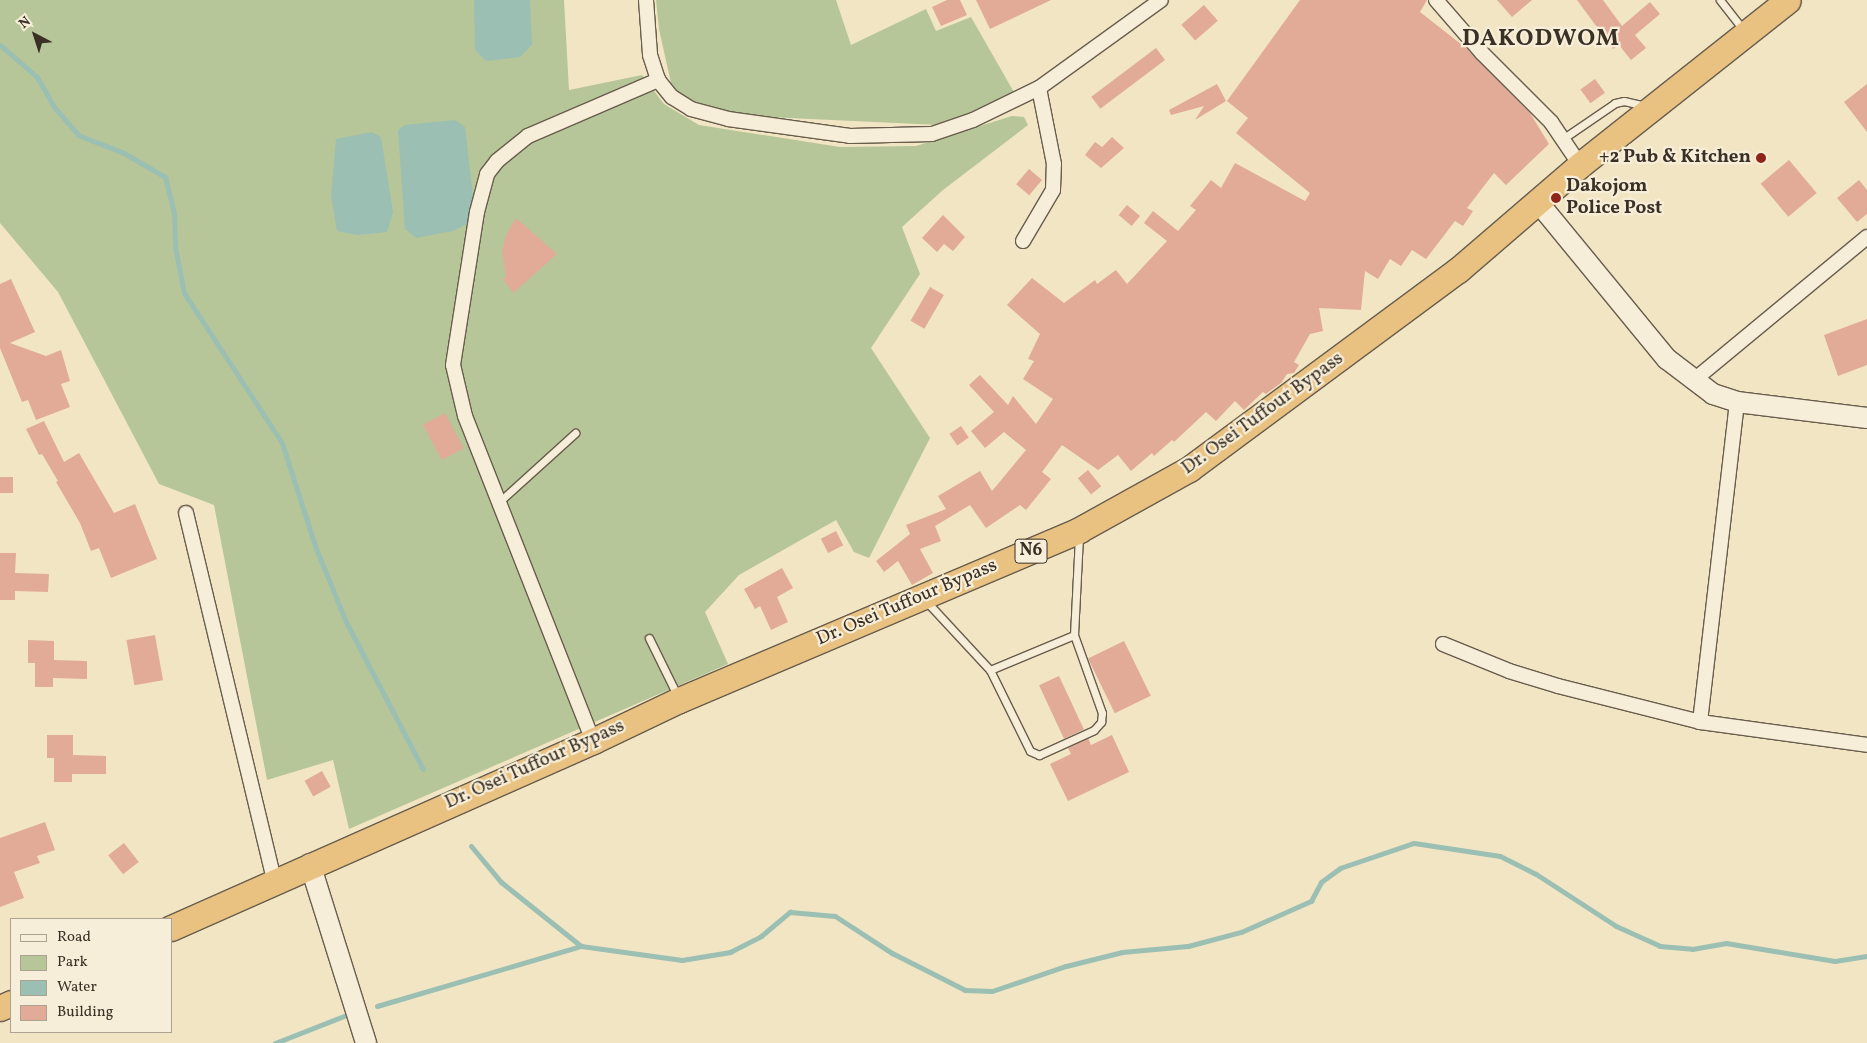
<!DOCTYPE html>
<style>
body{margin:0}
#map{position:relative;width:1867px;height:1043px;overflow:hidden;background:#f2e5c4;font-family:Vollkorn,serif}
div>[style]{position:absolute}
[style*='--x']{left:calc(var(--x)*1px);top:calc(var(--y)*1px);width:calc(var(--w)*1px);rotate:calc(var(--a)*1deg)}
.green>*{inset:0;background:#b6c698}
.water>*{inset:0;background:#9bbfb3}
.stream>*{height:5px;margin:-2.5px;padding:0 2.5px;transform-origin:2.5px;border-radius:2.5px;background:#9bbfb3}
.building>*{inset:0;background:#e1ab98;transform-origin:0 0}
.roads{filter:drop-shadow(1px 0 #685d4d) drop-shadow(-1px 0 #685d4d) drop-shadow(0 1px #685d4d) drop-shadow(0 -1px #685d4d)}
.lane>*{height:7px;margin:-3.5px;padding:0 3.5px;transform-origin:3.5px;border-radius:3.5px;background:#f7eed9}
.street>*{height:14px;margin:-7px;padding:0 7px;transform-origin:7px;border-radius:7px;background:#f7eed9}
.secondary>*{height:20px;margin:-10px;padding:0 10px;transform-origin:10px;border-radius:10px;background:#f7eed9}
.highway>*{height:25px;margin:-12.5px;padding:0 12.5px;transform-origin:12.5px;border-radius:12.5px;background:#e9c282}
.dots>*{width:14px;height:14px;translate:-50% -50%;box-sizing:border-box;border:2px solid #f7eed9;border-radius:50%}
span{translate:-50% -50%;white-space:nowrap;text-align:center;line-height:1.15;-webkit-text-stroke:4.5px #f7eed9;paint-order:stroke}
.shield-label span{padding:1px 4px;background:#f7eed9;border:1px solid;border-radius:4px;-webkit-text-stroke-width:0}
.shield-label{font-size:18px;color:#3a3025;font-weight:700}
.poi-label{font-size:19px;color:#3a3025;font-weight:700}
.right{translate:-100% -50%;text-align:right}
.left{translate:0 -50%;text-align:left}
.street-label{font-size:19px;color:#3a3025}
.district-label{font-size:24px;color:#3a3025;font-weight:700;letter-spacing:1px}
.legend{position:absolute;left:10px;top:918px;width:162px;height:115px;box-sizing:border-box;background:#f7eed9;border:1px solid #aba291;margin:0;padding:6px 9px;list-style:none;font-size:15px;color:#3a3025}
.legend li{display:flex;align-items:center;gap:10px;height:25px}
.legend b{width:25px;border:1px solid #aba291}
.north{position:absolute;left:10px;top:10px;width:50px;height:50px;-webkit-text-stroke:4px #f7eed9;paint-order:stroke;rotate:320deg;font-size:14px;font-weight:700;line-height:20px;text-align:center;color:#3a3025}
.north::after{content:'';display:block;margin:auto;width:18px;height:22px;background:#3a3025;clip-path:polygon(50% 0,100% 100%,50% 72%,0 100%)}
</style>
<div id="map">
<div class="green">
<i style="clip-path:polygon(0 0,564px 0,569px 90px,642px 75px,664px 104px,699px 125px,840px 147px,916px 146px,1012px 116px,1024px 117px,1028px 125px,943px 190px,902px 227px,920px 274px,871px 348px,930px 438px,869px 558px,854px 552px,836px 520px,739px 575px,705px 612px,728px 664px,349px 829px,333px 760px,267px 780px,214px 505px,159px 484px,58px 292px,0 223px)"></i>
<i style="clip-path:polygon(656px 0,836px 0,851px 45px,926px 9px,936px 31px,971px 17px,1015px 94px,939px 125px,724px 115px,685px 101px,671px 83px,659px 29px)"></i>
</div>
<div class="water">
<i style="clip-path:polygon(474px 0,530px 0,532px 45px,520px 57px,486px 61px,475px 50px)"></i>
<i style="clip-path:polygon(455px 120px,465px 127px,474px 205px,469px 223px,453px 231px,416px 238px,405px 229px,398px 130px,405px 125px)"></i>
<i style="clip-path:polygon(372px 132px,381px 137px,393px 212px,387px 232px,357px 235px,337px 231px,331px 196px,336px 139px)"></i>
</div>
<div class="stream">
<i style="--x:0;--y:45;--w:49;--a:40.9"></i>
<i style="--x:37;--y:77;--w:34;--a:60"></i>
<i style="--x:54;--y:107;--w:37;--a:49"></i>
<i style="--x:78;--y:135;--w:49;--a:21.4"></i>
<i style="--x:124;--y:153;--w:48;--a:30.3"></i>
<i style="--x:165;--y:177;--w:37;--a:76"></i>
<i style="--x:174;--y:213;--w:34;--a:88"></i>
<i style="--x:175;--y:247;--w:47;--a:78.9"></i>
<i style="--x:184;--y:293;--w:179;--a:56.8"></i>
<i style="--x:282;--y:443;--w:108;--a:72.2"></i>
<i style="--x:315;--y:546;--w:82;--a:67.8"></i>
<i style="--x:346;--y:622;--w:166;--a:62.4"></i>
<i style="--x:471;--y:846;--w:47;--a:50.2"></i>
<i style="--x:501;--y:882;--w:102;--a:38.7"></i>
<i style="--x:377;--y:1006;--w:213;--a:-16.4"></i>
<i style="--x:581;--y:946;--w:102;--a:7.9"></i>
<i style="--x:682;--y:960;--w:49;--a:-9.5"></i>
<i style="--x:730;--y:952;--w:35;--a:-27"></i>
<i style="--x:761;--y:936;--w:38;--a:-40"></i>
<i style="--x:790;--y:912;--w:45;--a:5.1"></i>
<i style="--x:835;--y:916;--w:68;--a:33"></i>
<i style="--x:892;--y:953;--w:82;--a:26.9"></i>
<i style="--x:965;--y:990;--w:27;--a:2"></i>
<i style="--x:992;--y:991;--w:78;--a:-18.7"></i>
<i style="--x:1066;--y:966;--w:58;--a:-14"></i>
<i style="--x:1122;--y:952;--w:66;--a:-5.2"></i>
<i style="--x:1188;--y:946;--w:55;--a:-14.8"></i>
<i style="--x:1241;--y:932;--w:77;--a:-23.9"></i>
<i style="--x:1311;--y:901;--w:21;--a:-62"></i>
<i style="--x:1321;--y:882;--w:24;--a:-36"></i>
<i style="--x:1340;--y:868;--w:78;--a:-18.7"></i>
<i style="--x:1414;--y:843;--w:87;--a:8.6"></i>
<i style="--x:1500;--y:856;--w:40;--a:26.6"></i>
<i style="--x:1536;--y:874;--w:95;--a:33"></i>
<i style="--x:1616;--y:926;--w:48;--a:24.4"></i>
<i style="--x:1660;--y:946;--w:32;--a:5"></i>
<i style="--x:1692;--y:949;--w:35;--a:-10"></i>
<i style="--x:1726;--y:943;--w:110;--a:9.4"></i>
<i style="--x:1835;--y:961;--w:32;--a:-9"></i>
<i style="--x:275;--y:1043;--w:74;--a:-21.4"></i>
</div>
<div class="building">
<i style="clip-path:polygon(947px 0,960px 0,967px 15px,941px 26px,932px 7px)"></i>
<i style="clip-path:polygon(976px 0,1051px 0,990px 29px)"></i>
<i style="clip-path:polygon(1300px 0,1427px 0,1420px 12px,1466px 48px,1530px 113px,1549px 144px,1506px 185px,1494px 173px,1467px 208px,1473px 211px,1463px 226px,1455px 221px,1426px 259px,1412px 250px,1401px 266px,1390px 259px,1378px 279px,1365px 271px,1361px 310px,1319px 308px,1323px 331px,1310px 334px,1294px 362px,1299px 365px,1294px 373px,1287px 374px,1281px 383px,1266px 394px,1263px 392px,1244px 410px,1235px 401px,1216px 421px,1206px 412px,1174px 442px,1172px 440px,1154px 456px,1152px 453px,1131px 471px,1118px 455px,1098px 470px,1062px 445px,1042px 472px,1051px 479px,1026px 510px,1020px 505px,986px 528px,970px 505px,935px 526px,941px 541px,920px 549px,933px 573px,912px 585px,898px 561px,884px 572px,876px 561px,910px 534px,906px 525px,946px 509px,938px 496px,980px 471px,992px 491px,1026px 450px,1004px 432px,985px 448px,971px 431px,994px 412px,969px 385px,980px 375px,1008px 405px,1013px 396px,1036px 424px,1053px 399px,1023px 379px,1034px 361px,1028px 359px,1040px 334px,1007px 305px,1032px 278px,1064px 303px,1095px 280px,1097px 284px,1116px 270px,1127px 284px,1167px 241px,1144px 223px,1153px 211px,1178px 231px,1196px 210px,1190px 206px,1211px 180px,1221px 188px,1235px 163px,1305px 201px,1310px 193px,1236px 133px,1248px 118px,1227px 101px)"></i>
<i style="clip-path:polygon(1497px 0,1532px 0,1512px 17px)"></i>
<i style="clip-path:polygon(1577px 0,1603px 0,1622px 26px,1650px 2px,1660px 14px,1635px 35px,1646px 48px,1631px 60px,1619px 45px,1613px 49px)"></i>
<i style="left:1204px;top:5px;width:21px;height:30px;rotate:49deg"></i>
<i style="left:1156px;top:48px;width:15px;height:81px;rotate:53deg"></i>
<i style="left:1595px;top:79px;width:17px;height:18px;rotate:54deg"></i>
<i style="clip-path:polygon(1217px 84px,1226px 101px,1195px 120px,1204px 106px,1171px 115px,1169px 110px)"></i>
<i style="clip-path:polygon(1867px 84px,1867px 132px,1844px 102px)"></i>
<i style="clip-path:polygon(1112px 137px,1124px 148px,1101px 168px,1085px 155px,1095px 142px,1102px 147px)"></i>
<i style="left:1789px;top:160px;width:43px;height:37px;rotate:50deg"></i>
<i style="left:1029px;top:169px;width:17px;height:20px;rotate:40deg"></i>
<i style="clip-path:polygon(1859px 180px,1867px 190px,1867px 214px,1857px 222px,1837px 198px)"></i>
<i style="left:1127px;top:205px;width:17px;height:13px;rotate:40deg"></i>
<i style="clip-path:polygon(943px 215px,965px 237px,953px 251px,944px 244px,937px 252px,922px 238px)"></i>
<i style="clip-path:polygon(516px 218px,557px 254px,513px 293px,503px 279px,506px 277px,502px 251px,506px 235px)"></i>
<i style="clip-path:polygon(11px 279px,35px 332px,10px 343px,46px 356px,61px 350px,70px 381px,61px 384px,70px 407px,36px 420px,28px 400px,22px 402px,0 348px,0 284px)"></i>
<i style="left:930px;top:287px;width:16px;height:39px;rotate:30deg"></i>
<i style="clip-path:polygon(1867px 319px,1867px 365px,1838px 376px,1824px 335px)"></i>
<i style="left:445px;top:413px;width:40px;height:25px;rotate:62deg"></i>
<i style="clip-path:polygon(44px 421px,64px 462px,79px 453px,114px 513px,135px 504px,157px 559px,111px 578px,99px 548px,91px 551px,80px 523px,56px 482px,58px 481px,42px 454px,39px 455px,26px 429px)"></i>
<i style="left:961px;top:426px;width:14px;height:14px;rotate:56deg"></i>
<i style="left:1088px;top:470px;width:21px;height:13px;rotate:51deg"></i>
<i style="left:0;top:477px;width:13px;height:16px"></i>
<i style="left:836px;top:531px;width:16px;height:17px;rotate:63deg"></i>
<i style="clip-path:polygon(0 553px,16px 553px,15px 573px,49px 574px,48px 592px,15px 591px,15px 600px,0 600px)"></i>
<i style="clip-path:polygon(782px 568px,793px 588px,777px 597px,788px 622px,771px 630px,760px 606px,755px 609px,744px 589px)"></i>
<i style="left:155px;top:635px;width:46px;height:29px;rotate:80deg"></i>
<i style="clip-path:polygon(28px 640px,54px 641px,54px 660px,87px 661px,87px 679px,53px 678px,53px 687px,35px 687px,35px 663px,28px 663px)"></i>
<i style="left:1124px;top:641px;width:61px;height:40px;rotate:64deg"></i>
<i style="left:1059px;top:676px;width:59px;height:22px;rotate:65deg"></i>
<i style="clip-path:polygon(47px 735px,73px 735px,73px 755px,106px 756px,106px 774px,72px 774px,72px 782px,54px 782px,54px 758px,47px 758px)"></i>
<i style="clip-path:polygon(1112px 735px,1129px 772px,1068px 801px,1050px 764px,1071px 754px,1068px 748px,1088px 738px,1091px 745px)"></i>
<i style="left:322px;top:771px;width:18px;height:20px;rotate:61deg"></i>
<i style="clip-path:polygon(45px 822px,55px 850px,37px 856px,40px 863px,14px 872px,24px 898px,0 907px,0 838px)"></i>
<i style="left:124px;top:843px;width:24px;height:20px;rotate:52deg"></i>
</div>
<div class="roads">
<div class="lane">
<i style="--x:1720;--y:0;--w:37;--a:52"></i>
<i style="--x:1561;--y:140;--w:65;--a:-34.4"></i>
<i style="--x:1615;--y:103;--w:9;--a:-13"></i>
<i style="--x:1624;--y:101;--w:23;--a:13"></i>
<i style="--x:499;--y:502;--w:103;--a:-42.2"></i>
<i style="--x:926;--y:601;--w:94;--a:47.2"></i>
<i style="--x:990;--y:670;--w:91;--a:-22.6"></i>
<i style="--x:1074;--y:635;--w:99;--a:-87.1"></i>
<i style="--x:649;--y:638;--w:66;--a:63.8"></i>
<i style="--x:990;--y:670;--w:90;--a:63.7"></i>
<i style="--x:1030;--y:751;--w:10;--a:24"></i>
<i style="--x:1039;--y:755;--w:60;--a:-24.4"></i>
<i style="--x:1094;--y:730;--w:11;--a:-49"></i>
<i style="--x:1101;--y:722;--w:9;--a:-84"></i>
<i style="--x:1102;--y:713;--w:83;--a:-109.7"></i>
</div>
<div class="street">
<i style="--x:646;--y:0;--w:55;--a:85.8"></i>
<i style="--x:650;--y:55;--w:26;--a:72"></i>
<i style="--x:658;--y:80;--w:22;--a:51"></i>
<i style="--x:672;--y:97;--w:22;--a:32"></i>
<i style="--x:691;--y:109;--w:38;--a:15"></i>
<i style="--x:728;--y:119;--w:123;--a:7.9"></i>
<i style="--x:850;--y:136;--w:82;--a:-1.4"></i>
<i style="--x:932;--y:134;--w:43;--a:-18.9"></i>
<i style="--x:973;--y:120;--w:73;--a:-25.9"></i>
<i style="--x:1039;--y:88;--w:150;--a:-35.8"></i>
<i style="--x:1436;--y:0;--w:70;--a:49"></i>
<i style="--x:1482;--y:53;--w:98;--a:45"></i>
<i style="--x:1551;--y:122;--w:52;--a:56"></i>
<i style="--x:1023;--y:241;--w:59;--a:-59.5"></i>
<i style="--x:1053;--y:190;--w:26;--a:-88"></i>
<i style="--x:1054;--y:164;--w:77;--a:-101.2"></i>
<i style="--x:1693;--y:381;--w:226;--a:-39.6"></i>
<i style="--x:186;--y:513;--w:377;--a:76.5"></i>
<i style="--x:1443;--y:644;--w:71;--a:22.2"></i>
<i style="--x:1509;--y:671;--w:51;--a:17"></i>
<i style="--x:1558;--y:686;--w:146;--a:14.2"></i>
<i style="--x:1700;--y:722;--w:169;--a:7.8"></i>
<i style="--x:1700;--y:722;--w:322;--a:-83.4"></i>
<i style="--x:593;--y:741;--w:349;--a:-111.5"></i>
<i style="--x:465;--y:416;--w:52;--a:-103.2"></i>
<i style="--x:453;--y:365;--w:155;--a:-81.1"></i>
<i style="--x:477;--y:212;--w:39;--a:-75"></i>
<i style="--x:487;--y:174;--w:16;--a:-52"></i>
<i style="--x:497;--y:161;--w:40;--a:-39"></i>
<i style="--x:528;--y:136;--w:142;--a:-23.3"></i>
</div>
<div class="secondary">
<i style="--x:1537;--y:201;--w:205;--a:50.6"></i>
<i style="--x:1667;--y:359;--w:58;--a:37.3"></i>
<i style="--x:1713;--y:394;--w:25;--a:18"></i>
<i style="--x:1737;--y:402;--w:131;--a:7"></i>
<i style="--x:310;--y:864;--w:188;--a:72.6"></i>
</div>
<div class="highway">
<i style="--x:171;--y:928;--w:462;--a:-23.9"></i>
<i style="--x:593;--y:741;--w:95;--a:-25.5"></i>
<i style="--x:679;--y:700;--w:435;--a:-23"></i>
<i style="--x:1079;--y:530;--w:126;--a:-29"></i>
<i style="--x:1189;--y:469;--w:335;--a:-36.5"></i>
<i style="--x:1458;--y:270;--w:161;--a:-40.7"></i>
<i style="--x:1580;--y:165;--w:265;--a:-38.4"></i>
<i style="--x:0;--y:1008;--w:12;--a:-24"></i>
</div>
</div>
<div class="dots">
<i style="left:1761px;top:158px;background:#8f2418"></i>
<i style="left:1556px;top:198px;background:#8f2418"></i>
</div>
<div class="shield-label">
<span style="left:1031px;top:551px">N6</span>
</div>
<div class="poi-label">
<span class="right" style="left:1751px;top:158px">+2 Pub &amp; Kitchen</span>
<span class="left" style="left:1566px;top:198px">Dakojom<br>Police Post</span>
</div>
<div class="street-label">
<span style="left:1263px;top:414px;rotate:-36deg">Dr. Osei Tuffour Bypass</span>
<span style="left:907px;top:603px;rotate:-23deg">Dr. Osei Tuffour Bypass</span>
<span style="left:535px;top:765px;rotate:-24deg">Dr. Osei Tuffour Bypass</span>
</div>
<div class="district-label">
<span style="left:1541px;top:40px">DAKODWOM</span>
</div>
<ul class="legend">
<li><b style="height:6px;background:#f7eed9"></b>Road</li>
<li><b style="height:14px;background:#b6c698"></b>Park</li>
<li><b style="height:14px;background:#9bbfb3"></b>Water</li>
<li><b style="height:14px;background:#e1ab98"></b>Building</li>
</ul>
<div class="north">N</div>
</div>
